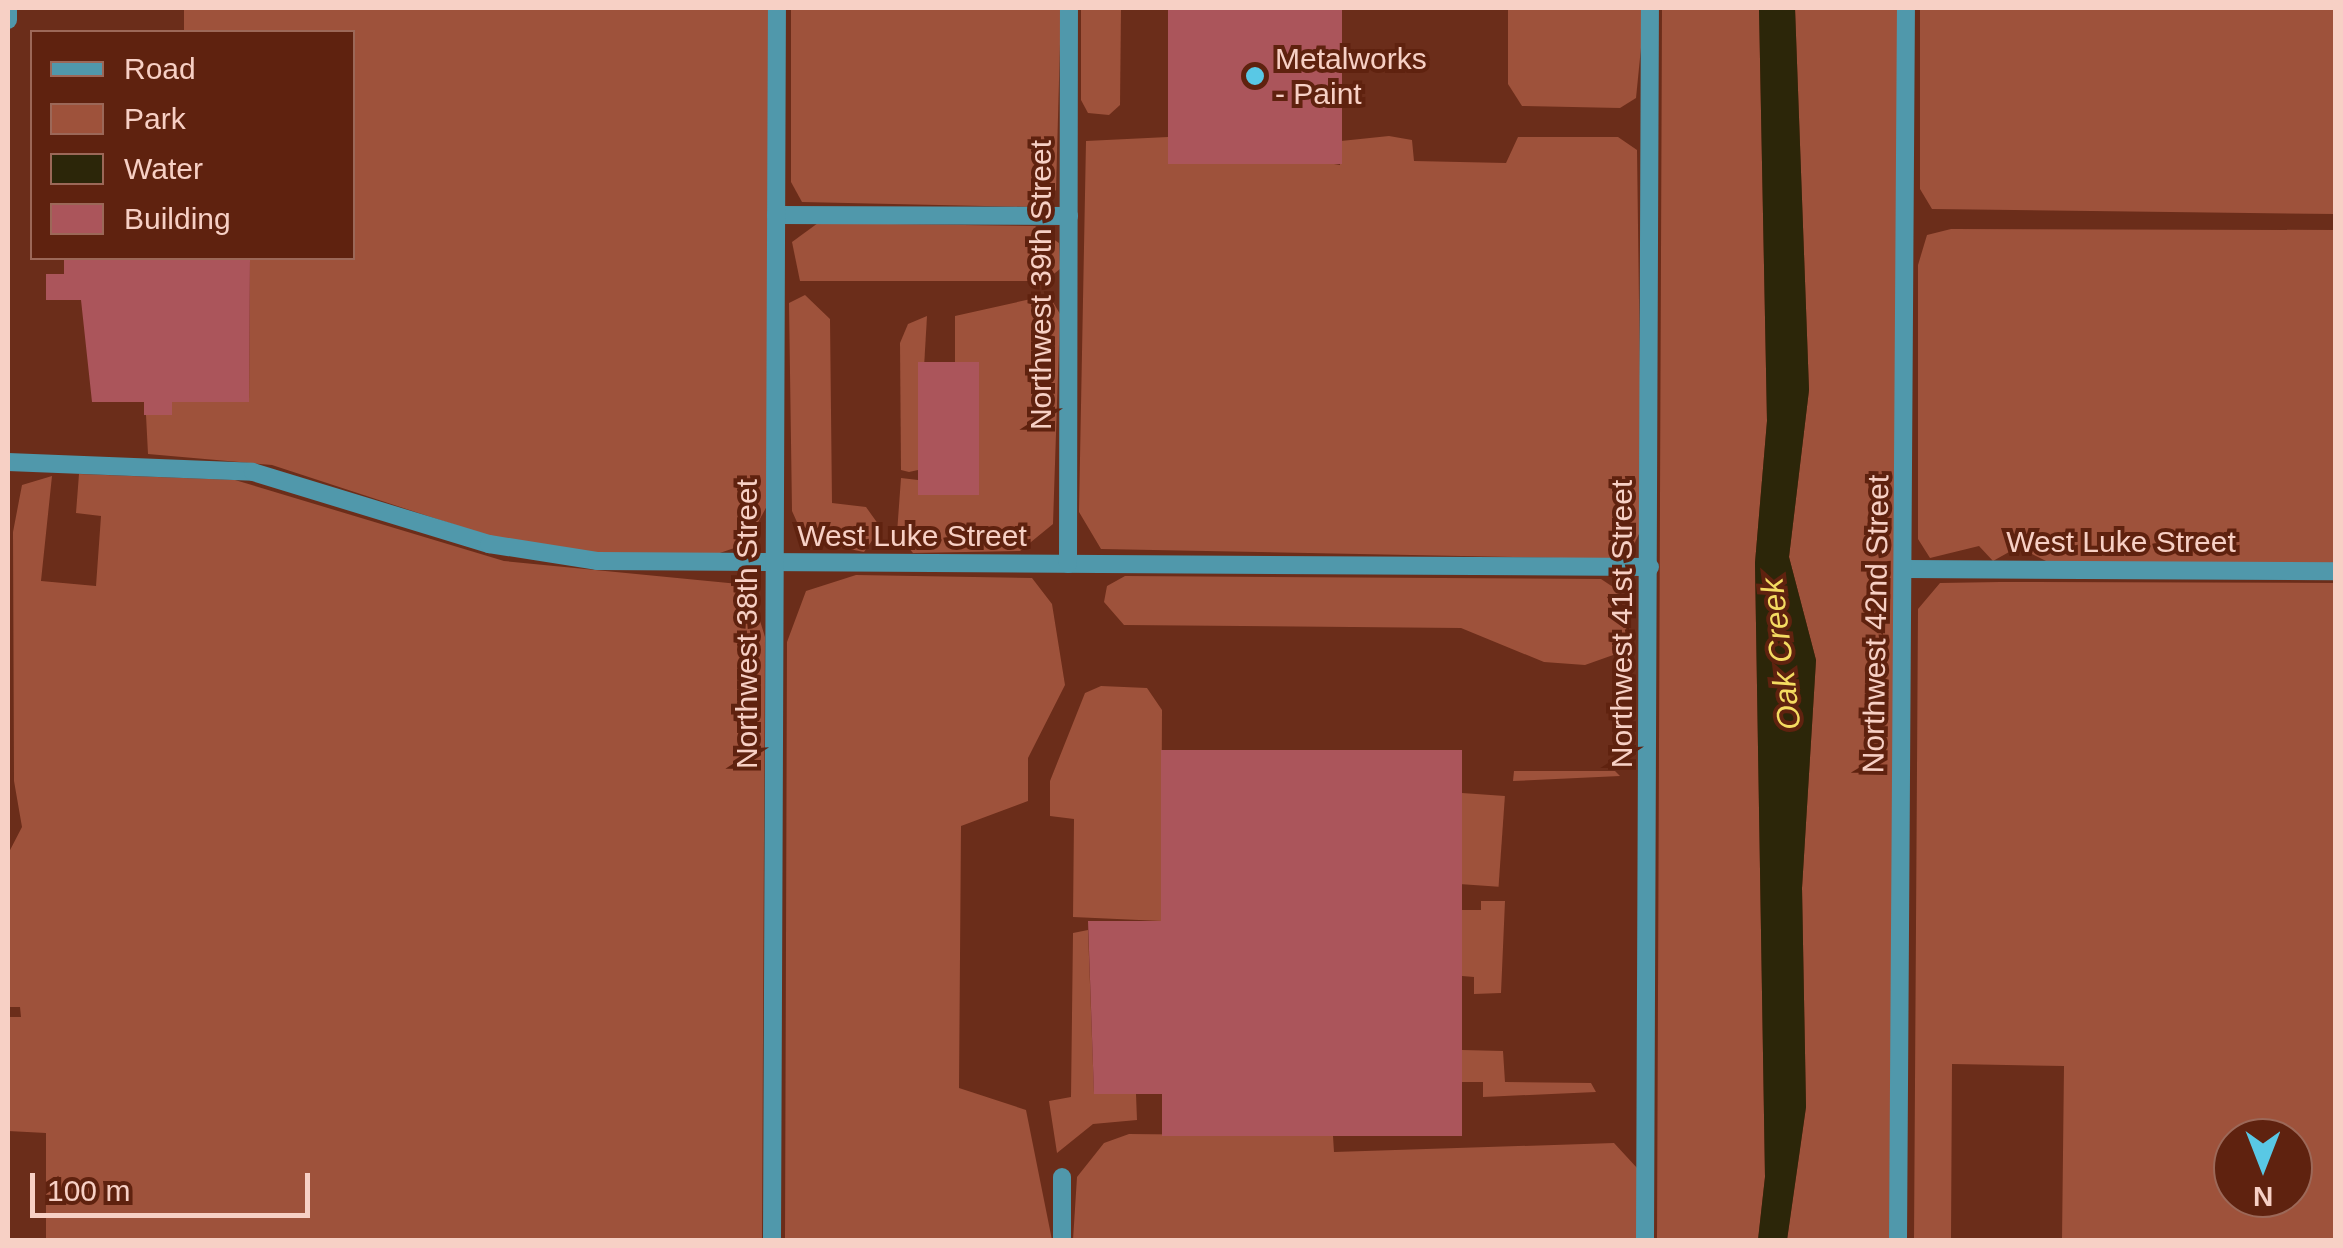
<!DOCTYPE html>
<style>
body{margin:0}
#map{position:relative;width:2343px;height:1248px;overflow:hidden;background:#6b2d1a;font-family:Helvetica,sans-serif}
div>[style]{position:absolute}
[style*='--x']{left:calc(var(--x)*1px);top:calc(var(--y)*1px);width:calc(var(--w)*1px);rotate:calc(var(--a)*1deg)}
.green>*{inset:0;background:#9e523b;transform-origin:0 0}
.water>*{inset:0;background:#2c2609}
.building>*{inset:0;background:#ab555b;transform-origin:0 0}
.minor>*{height:18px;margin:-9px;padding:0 9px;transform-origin:9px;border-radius:9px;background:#5098ab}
.dots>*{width:28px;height:28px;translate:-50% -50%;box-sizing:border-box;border:5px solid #5f220f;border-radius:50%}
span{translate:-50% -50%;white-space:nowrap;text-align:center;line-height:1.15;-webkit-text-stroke:8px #5f220f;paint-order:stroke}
.poi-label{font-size:30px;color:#f7d0c5}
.left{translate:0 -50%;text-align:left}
.street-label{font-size:30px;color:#f7d0c5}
.water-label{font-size:32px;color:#f4db61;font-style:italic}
.frame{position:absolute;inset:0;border:10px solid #f7d0c5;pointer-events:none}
.legend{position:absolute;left:30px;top:30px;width:325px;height:230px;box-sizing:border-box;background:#5f220f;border:2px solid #9c6858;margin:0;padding:12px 18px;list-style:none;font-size:30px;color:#f7d0c5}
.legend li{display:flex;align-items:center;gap:20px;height:50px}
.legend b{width:50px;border:2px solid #9c6858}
.north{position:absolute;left:2213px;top:1118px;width:100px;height:100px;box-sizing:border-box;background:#5f220f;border:2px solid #9c6858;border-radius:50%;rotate:180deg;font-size:28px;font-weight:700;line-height:40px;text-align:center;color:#f7d0c5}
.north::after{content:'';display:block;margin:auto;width:35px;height:45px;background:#59c8e5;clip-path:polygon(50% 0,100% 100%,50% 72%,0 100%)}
.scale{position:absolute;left:30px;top:1173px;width:280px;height:45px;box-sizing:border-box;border:5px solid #f7d0c5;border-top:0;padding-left:12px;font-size:30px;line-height:35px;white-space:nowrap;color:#f7d0c5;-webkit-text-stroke:8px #5f220f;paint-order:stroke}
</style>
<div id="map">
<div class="green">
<i style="clip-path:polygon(184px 8px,769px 8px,767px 506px,746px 544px,711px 556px,590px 554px,498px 539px,272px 465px,148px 454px,146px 415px,171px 415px,172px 402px,249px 402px,250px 258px,352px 258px,352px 32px,184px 32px)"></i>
<i style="clip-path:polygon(791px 8px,1061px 8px,1056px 190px,1035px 207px,802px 202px,791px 182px)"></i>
<i style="clip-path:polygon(1081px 8px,1121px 8px,1120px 105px,1109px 115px,1088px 113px,1081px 100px)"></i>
<i style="clip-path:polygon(1508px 8px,1645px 8px,1636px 98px,1620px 108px,1522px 106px,1508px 84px)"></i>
<i style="clip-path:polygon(1662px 8px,1759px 8px,1767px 421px,1755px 563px,1765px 1177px,1758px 1240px,1657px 1240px)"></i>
<i style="clip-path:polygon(1795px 8px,1899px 8px,1893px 1240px,1787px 1240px,1806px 1107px,1802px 888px,1816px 660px,1789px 557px,1809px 390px)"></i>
<i style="clip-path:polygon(1920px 8px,2335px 8px,2335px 214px,1932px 209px,1920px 189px)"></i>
<i style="clip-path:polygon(1389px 136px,1412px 140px,1414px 161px,1506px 163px,1518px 137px,1618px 137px,1637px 150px,1642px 528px,1634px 544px,1612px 559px,1101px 549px,1079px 512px,1086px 141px,1168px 137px,1340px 165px,1341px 141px)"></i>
<i style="clip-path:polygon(818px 223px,1035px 226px,1059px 243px,1060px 269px,1045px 281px,800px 281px,792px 242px)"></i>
<i style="clip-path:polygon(1951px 229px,2335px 230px,2335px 565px,2048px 562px,2018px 547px,1993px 561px,1979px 546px,1930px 558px,1918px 539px,1918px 265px,1927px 235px)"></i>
<i style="clip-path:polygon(805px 295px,830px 319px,832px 503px,866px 507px,881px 528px,864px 552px,805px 540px,792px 511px,789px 303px)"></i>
<i style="clip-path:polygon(1049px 295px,1060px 314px,1053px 524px,1020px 551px,913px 553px,897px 533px,901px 478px,918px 480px,918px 495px,978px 495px,978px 362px,955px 362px,955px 316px)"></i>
<i style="clip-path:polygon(927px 316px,918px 470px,909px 472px,901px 470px,900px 343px,908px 324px)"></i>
<i style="clip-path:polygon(79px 474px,235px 480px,504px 561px,749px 585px,765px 637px,762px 1240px,46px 1240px,46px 1133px,8px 1131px,8px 1017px,21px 1017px,20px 1007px,8px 1007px,8px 854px,22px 827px,14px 781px,13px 532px,22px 485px,52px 476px,41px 581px,96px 586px,101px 516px,76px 513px)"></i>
<i style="clip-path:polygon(856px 575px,1032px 578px,1052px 604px,1065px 685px,1028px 758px,1028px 801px,961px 826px,959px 1088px,1026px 1110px,1052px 1240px,785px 1240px,787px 642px,806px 591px)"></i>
<i style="clip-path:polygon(1125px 576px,1601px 579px,1625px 595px,1626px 636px,1616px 654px,1585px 665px,1544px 662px,1461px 628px,1124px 625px,1104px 602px,1107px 586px)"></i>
<i style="clip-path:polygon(evenodd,2000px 582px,2335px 583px,2335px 1240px,2062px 1240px,2064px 1066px,1952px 1064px,1951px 1240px,1914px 1240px,1918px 609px,1940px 583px,2000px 582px,2233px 1138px,2293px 1138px,2293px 1198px,2233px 1198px,2233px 1138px)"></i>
<i style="clip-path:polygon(1101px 686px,1147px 688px,1162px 710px,1161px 921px,1073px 917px,1074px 819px,1050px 816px,1050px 781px,1085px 693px)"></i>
<i style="clip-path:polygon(1514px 771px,1615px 771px,1620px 776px,1513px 781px)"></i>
<i style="left:1462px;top:793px;width:43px;height:91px;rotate:4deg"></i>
<i style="clip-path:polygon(1481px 901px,1505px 901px,1501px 993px,1474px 994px,1474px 977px,1462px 976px,1462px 910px,1481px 910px)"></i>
<i style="clip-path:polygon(1088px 930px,1094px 1093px,1136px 1094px,1137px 1120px,1093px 1124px,1057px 1153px,1049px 1101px,1071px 1097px,1073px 933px)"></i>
<i style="clip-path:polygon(1462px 1050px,1503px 1051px,1505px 1082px,1591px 1083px,1596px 1092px,1483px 1097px,1483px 1082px,1462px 1082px)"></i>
<i style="clip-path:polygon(1129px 1134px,1333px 1136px,1334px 1152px,1614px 1143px,1638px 1169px,1638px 1240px,1073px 1240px,1077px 1177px,1104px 1143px)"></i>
</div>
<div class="water">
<i style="clip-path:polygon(1759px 8px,1795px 8px,1809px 390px,1789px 557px,1816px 660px,1802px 888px,1806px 1107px,1787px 1240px,1758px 1240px,1765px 1177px,1755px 563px,1767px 421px)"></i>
</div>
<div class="building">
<i style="left:1168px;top:8px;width:174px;height:156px"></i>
<i style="clip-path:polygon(64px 258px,250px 258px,249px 402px,172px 402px,172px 415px,144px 415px,144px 402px,92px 402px,81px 300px,46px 300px,46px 274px,64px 274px)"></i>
<i style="left:918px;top:362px;width:61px;height:133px"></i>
<i style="clip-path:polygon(1161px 750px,1462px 750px,1462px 1136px,1162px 1136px,1162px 1094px,1094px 1094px,1088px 921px,1161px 921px)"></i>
</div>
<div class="minor">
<i style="--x:8;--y:20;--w:12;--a:-90"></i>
<i style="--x:776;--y:215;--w:293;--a:0.2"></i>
<i style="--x:8;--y:462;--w:245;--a:2.3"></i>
<i style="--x:253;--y:472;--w:247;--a:17"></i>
<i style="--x:489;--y:544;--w:109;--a:8.9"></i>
<i style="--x:597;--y:561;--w:1053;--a:0.33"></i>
<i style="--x:1068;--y:564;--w:556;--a:-89.9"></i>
<i style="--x:1906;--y:569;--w:430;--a:0.3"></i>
<i style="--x:1062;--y:1177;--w:63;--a:90"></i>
<i style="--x:772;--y:1240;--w:1232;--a:-89.77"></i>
<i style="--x:1645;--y:1240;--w:1232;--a:-89.77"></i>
<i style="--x:1898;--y:1240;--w:1232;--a:-89.63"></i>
</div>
<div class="dots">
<i style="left:1255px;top:76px;background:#59c8e5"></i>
</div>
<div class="poi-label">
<span class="left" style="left:1275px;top:76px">Metalworks<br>- Paint</span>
</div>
<div class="street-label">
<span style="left:1041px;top:285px;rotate:-90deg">Northwest 39th Street</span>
<span style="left:912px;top:536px">West Luke Street</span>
<span style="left:2121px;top:542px">West Luke Street</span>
<span style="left:747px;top:624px;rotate:-90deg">Northwest 38th Street</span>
<span style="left:1622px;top:624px;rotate:-90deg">Northwest 41st Street</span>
<span style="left:1876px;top:624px;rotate:-89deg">Northwest 42nd Street</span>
</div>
<div class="water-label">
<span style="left:1781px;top:654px;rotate:-97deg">Oak Creek</span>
</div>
<div class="frame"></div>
<ul class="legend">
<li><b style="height:12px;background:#5098ab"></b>Road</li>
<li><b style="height:28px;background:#9e523b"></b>Park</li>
<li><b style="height:28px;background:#2c2609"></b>Water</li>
<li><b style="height:28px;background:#ab555b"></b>Building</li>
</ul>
<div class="north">N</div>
<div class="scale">100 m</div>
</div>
